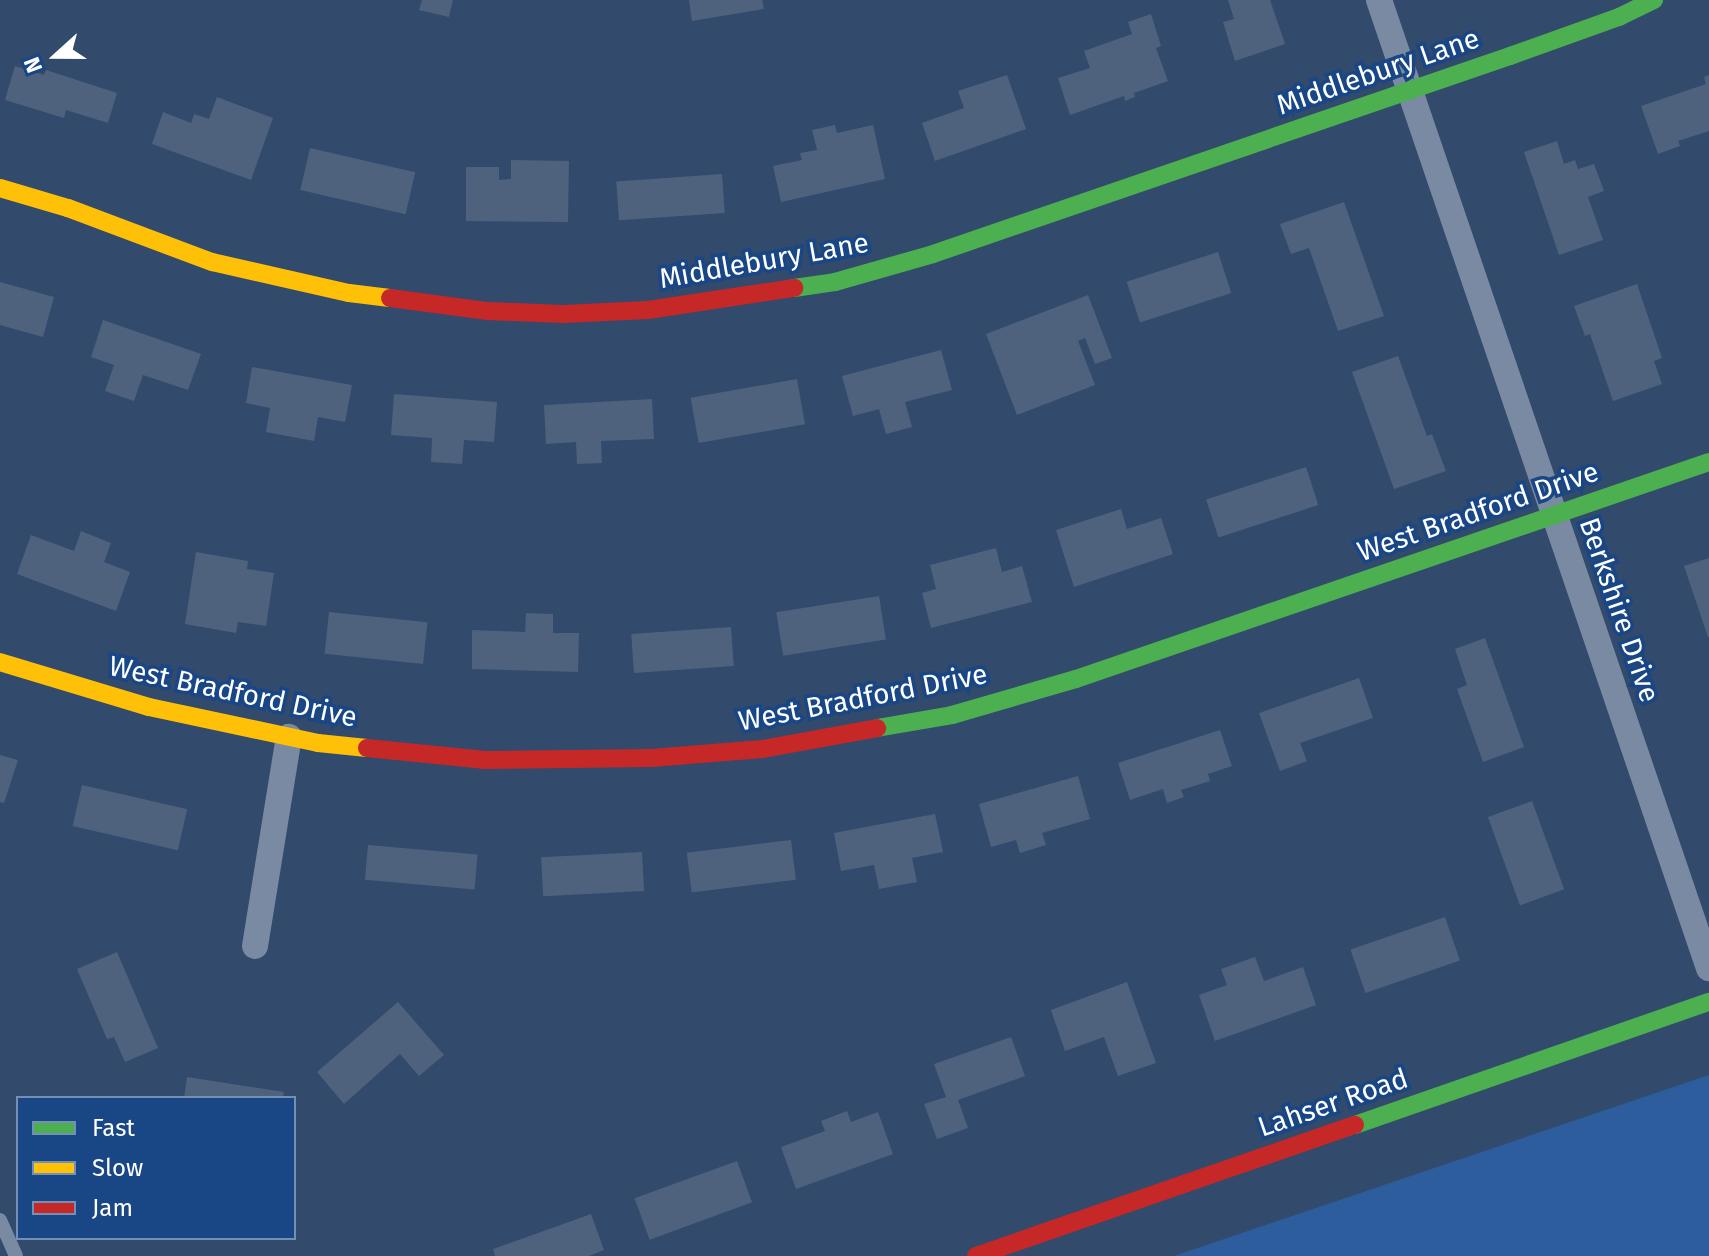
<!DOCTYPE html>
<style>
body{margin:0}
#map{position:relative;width:1709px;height:1256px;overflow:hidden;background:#324a6c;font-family:"Fira Sans",sans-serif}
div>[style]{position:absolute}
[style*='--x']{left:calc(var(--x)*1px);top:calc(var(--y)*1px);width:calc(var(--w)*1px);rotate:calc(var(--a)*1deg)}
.green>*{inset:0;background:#2d5d9c}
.building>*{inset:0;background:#4e627e;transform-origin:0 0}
.lane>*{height:14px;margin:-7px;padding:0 7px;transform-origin:7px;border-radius:7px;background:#798aa2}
.street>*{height:26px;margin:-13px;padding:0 13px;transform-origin:13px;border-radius:13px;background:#798aa2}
.fast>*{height:18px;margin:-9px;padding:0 9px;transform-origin:9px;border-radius:9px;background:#4caf50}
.slow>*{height:18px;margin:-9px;padding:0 9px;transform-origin:9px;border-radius:9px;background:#ffc107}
.jam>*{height:18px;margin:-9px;padding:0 9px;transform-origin:9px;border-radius:9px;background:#c62828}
span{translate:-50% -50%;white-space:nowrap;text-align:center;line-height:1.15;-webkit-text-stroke:7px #194685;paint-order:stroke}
.street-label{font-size:28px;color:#fff}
.legend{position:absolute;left:16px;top:1096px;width:280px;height:144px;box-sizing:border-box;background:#194685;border:2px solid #7590b6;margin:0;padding:10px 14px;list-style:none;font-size:24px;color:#fff}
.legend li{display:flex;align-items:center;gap:16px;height:40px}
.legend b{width:40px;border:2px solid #7590b6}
.north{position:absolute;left:16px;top:16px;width:80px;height:80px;-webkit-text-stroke:6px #194685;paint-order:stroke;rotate:249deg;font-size:22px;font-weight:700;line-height:32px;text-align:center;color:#fff}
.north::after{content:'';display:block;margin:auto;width:28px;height:36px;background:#fff;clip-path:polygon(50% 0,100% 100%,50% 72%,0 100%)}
</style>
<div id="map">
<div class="green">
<i style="clip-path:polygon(1709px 1075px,1709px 1256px,1174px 1256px)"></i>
</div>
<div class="building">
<i style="clip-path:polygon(422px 0,453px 0,449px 17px,419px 10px)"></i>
<i style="clip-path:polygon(689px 0,762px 0,764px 9px,692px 21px)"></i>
<i style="clip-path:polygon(1228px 0,1270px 0,1285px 44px,1235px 61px,1223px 22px,1234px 19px)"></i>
<i style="clip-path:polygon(1151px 14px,1161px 46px,1156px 48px,1168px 81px,1134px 93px,1135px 97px,1125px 101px,1124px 96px,1070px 115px,1058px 78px,1090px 68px,1084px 51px,1132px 34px,1128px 22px)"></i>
<i style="clip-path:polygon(15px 66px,44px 75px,46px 70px,117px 93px,108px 123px,66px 110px,64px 118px,5px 100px)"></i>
<i style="clip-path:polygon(1007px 75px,1026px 129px,935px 161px,922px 123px,964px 108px,958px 91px)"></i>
<i style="clip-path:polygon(1709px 75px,1709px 131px,1678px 141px,1680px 146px,1658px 154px,1641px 106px,1706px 84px,1704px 77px)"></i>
<i style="clip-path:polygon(217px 97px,273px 118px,251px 180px,152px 144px,163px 112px,191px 123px,194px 114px,209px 119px)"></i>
<i style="clip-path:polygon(835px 125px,837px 133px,873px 125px,885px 179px,781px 202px,773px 166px,802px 160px,800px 153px,817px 150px,812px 130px)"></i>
<i style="clip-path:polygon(1557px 141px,1564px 164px,1575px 160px,1578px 169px,1594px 164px,1604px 191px,1588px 197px,1603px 240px,1559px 255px,1524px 152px)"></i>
<i style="left:310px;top:148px;width:108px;height:43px;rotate:13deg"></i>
<i style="clip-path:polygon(511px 160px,569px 161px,568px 222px,466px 221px,466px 167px,499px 167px,499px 180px,511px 179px)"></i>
<i style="left:722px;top:174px;width:39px;height:106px;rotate:86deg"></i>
<i style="clip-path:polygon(1344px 202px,1384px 316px,1338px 331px,1309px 248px,1291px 254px,1280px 224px)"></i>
<i style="left:1218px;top:252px;width:43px;height:96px;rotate:72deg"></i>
<i style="clip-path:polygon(0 282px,54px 297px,43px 337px,0 325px)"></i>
<i style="clip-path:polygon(1637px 284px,1662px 358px,1654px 361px,1662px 384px,1613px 401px,1590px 334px,1585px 336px,1574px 306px)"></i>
<i style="clip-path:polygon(1088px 295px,1112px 358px,1095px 364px,1085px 338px,1078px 341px,1095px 385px,1017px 415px,986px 334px)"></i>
<i style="clip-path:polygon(103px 320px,201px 354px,188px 390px,143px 375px,134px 401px,105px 391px,114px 365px,91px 357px)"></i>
<i style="clip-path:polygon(941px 350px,952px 390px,905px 402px,912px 427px,886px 434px,879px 409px,853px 416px,842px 376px)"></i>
<i style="clip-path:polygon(1398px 356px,1427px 436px,1432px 434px,1446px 471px,1394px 489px,1352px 372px)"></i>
<i style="clip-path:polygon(252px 367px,352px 385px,345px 422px,318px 417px,314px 441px,266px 432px,270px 408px,246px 403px)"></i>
<i style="left:797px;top:379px;width:46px;height:108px;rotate:80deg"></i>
<i style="clip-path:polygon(394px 394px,497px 402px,494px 442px,464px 440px,462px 464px,431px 462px,432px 438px,391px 435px)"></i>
<i style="clip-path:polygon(652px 399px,654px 439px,601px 441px,602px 463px,577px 464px,576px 442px,546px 444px,544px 405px)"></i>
<i style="left:1306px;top:467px;width:40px;height:105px;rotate:72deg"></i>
<i style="clip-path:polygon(1121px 509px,1127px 529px,1161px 518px,1173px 554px,1074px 587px,1056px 530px)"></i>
<i style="clip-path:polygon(81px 531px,111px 543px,104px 562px,130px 572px,116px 611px,17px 574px,31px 535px,74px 551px)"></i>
<i style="clip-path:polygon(996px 548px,1002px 572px,1022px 566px,1032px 602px,931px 628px,922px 593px,936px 589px,930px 565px)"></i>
<i style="clip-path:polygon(196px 552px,248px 561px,247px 569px,274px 573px,266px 626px,238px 622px,236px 633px,185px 624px)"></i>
<i style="clip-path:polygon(1709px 558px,1709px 637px,1708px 637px,1684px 566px)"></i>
<i style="left:879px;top:596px;width:44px;height:104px;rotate:81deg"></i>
<i style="left:329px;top:612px;width:99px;height:42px;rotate:6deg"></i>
<i style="clip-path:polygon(526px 613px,553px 614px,553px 633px,579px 633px,578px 672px,472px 669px,472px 630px,525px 632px)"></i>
<i style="left:731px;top:627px;width:39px;height:100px;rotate:86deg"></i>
<i style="clip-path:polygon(1485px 638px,1524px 747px,1483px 762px,1457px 689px,1467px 685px,1455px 649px)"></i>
<i style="clip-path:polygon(1359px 678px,1373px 718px,1300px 743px,1307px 761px,1280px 771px,1259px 713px)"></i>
<i style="clip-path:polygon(1220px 730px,1232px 766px,1208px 774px,1210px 781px,1181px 790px,1184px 797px,1167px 803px,1163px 789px,1130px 800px,1118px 763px)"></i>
<i style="clip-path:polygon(0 755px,18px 760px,4px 803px,0 802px)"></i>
<i style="clip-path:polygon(1078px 776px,1090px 819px,1042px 833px,1046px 845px,1020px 853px,1016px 840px,991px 847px,979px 804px)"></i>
<i style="left:82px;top:785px;width:108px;height:42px;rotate:13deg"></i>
<i style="left:1532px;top:801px;width:94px;height:47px;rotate:70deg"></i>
<i style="clip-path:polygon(935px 814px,943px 852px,912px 858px,917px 882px,879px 889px,874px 865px,841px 871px,834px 833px)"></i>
<i style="left:791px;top:840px;width:40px;height:105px;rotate:83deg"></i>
<i style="left:368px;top:845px;width:110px;height:35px;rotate:5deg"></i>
<i style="left:642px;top:852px;width:39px;height:101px;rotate:87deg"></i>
<i style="left:1445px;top:917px;width:46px;height:100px;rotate:71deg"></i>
<i style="clip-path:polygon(117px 952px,158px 1048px,125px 1062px,114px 1037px,107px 1039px,77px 969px)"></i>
<i style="clip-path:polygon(1255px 957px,1264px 981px,1303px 967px,1316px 1005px,1215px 1041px,1199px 995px,1227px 985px,1221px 969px)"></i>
<i style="clip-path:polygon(1127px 982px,1156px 1063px,1118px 1076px,1104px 1037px,1065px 1051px,1051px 1010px)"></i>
<i style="clip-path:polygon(398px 1002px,444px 1055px,419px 1076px,400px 1054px,344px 1104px,317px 1072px)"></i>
<i style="clip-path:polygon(1011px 1037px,1025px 1076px,958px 1100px,968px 1128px,937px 1139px,924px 1104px,946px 1097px,934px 1064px)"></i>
<i style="clip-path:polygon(187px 1077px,284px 1092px,283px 1098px,184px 1098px)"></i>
<i style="clip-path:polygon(847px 1111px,851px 1122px,878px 1112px,893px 1154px,796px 1189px,781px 1147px,825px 1131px,821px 1121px)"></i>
<i style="left:737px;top:1161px;width:44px;height:109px;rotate:70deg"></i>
<i style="clip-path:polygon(591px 1214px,604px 1250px,589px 1256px,495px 1256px,493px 1249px)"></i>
</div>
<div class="lane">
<i style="--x:0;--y:1220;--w:39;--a:66"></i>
</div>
<div class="street">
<i style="--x:1379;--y:0;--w:1023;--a:71.18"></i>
<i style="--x:255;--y:946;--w:212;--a:-80.8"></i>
</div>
<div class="fast">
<i style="--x:794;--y:288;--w:41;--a:-8.3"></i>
<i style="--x:835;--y:282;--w:102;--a:-15.9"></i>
<i style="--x:933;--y:254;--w:610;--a:-18.94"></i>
<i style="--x:1510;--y:56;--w:116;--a:-19.7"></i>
<i style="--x:1619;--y:17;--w:39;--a:-26"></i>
<i style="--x:877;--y:728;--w:76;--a:-9.8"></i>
<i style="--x:952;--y:715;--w:129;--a:-16.2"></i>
<i style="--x:1076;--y:679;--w:669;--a:-18.92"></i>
<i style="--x:1355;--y:1125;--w:375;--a:-19.2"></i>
</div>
<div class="slow">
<i style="--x:0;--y:188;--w:71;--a:16.4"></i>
<i style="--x:68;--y:208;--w:154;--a:20.6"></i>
<i style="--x:212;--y:262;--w:140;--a:12.8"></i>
<i style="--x:349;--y:293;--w:41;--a:7"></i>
<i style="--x:0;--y:662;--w:156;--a:16.8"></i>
<i style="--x:149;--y:707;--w:173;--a:12"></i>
<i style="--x:318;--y:743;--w:49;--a:5.8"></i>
</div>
<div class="jam">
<i style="--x:390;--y:298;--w:99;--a:7.6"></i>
<i style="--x:488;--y:311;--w:75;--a:2.3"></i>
<i style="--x:563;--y:314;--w:85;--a:-2.7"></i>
<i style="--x:648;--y:310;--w:148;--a:-8.6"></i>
<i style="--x:367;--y:748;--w:119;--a:5.8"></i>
<i style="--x:485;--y:760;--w:166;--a:-0.7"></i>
<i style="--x:651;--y:758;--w:112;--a:-4.6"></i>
<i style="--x:763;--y:749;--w:116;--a:-10.4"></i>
<i style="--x:976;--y:1256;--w:401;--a:-19.1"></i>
</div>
<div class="street-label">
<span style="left:1378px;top:72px;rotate:-19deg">Middlebury Lane</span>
<span style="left:764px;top:261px;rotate:-10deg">Middlebury Lane</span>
<span style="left:1478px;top:512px;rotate:-19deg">West Bradford Drive</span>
<span style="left:1619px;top:610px;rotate:71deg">Berkshire Drive</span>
<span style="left:233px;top:692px;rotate:12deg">West Bradford Drive</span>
<span style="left:863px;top:698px;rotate:-11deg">West Bradford Drive</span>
<span style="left:1333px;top:1103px;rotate:-19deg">Lahser Road</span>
</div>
<ul class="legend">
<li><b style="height:10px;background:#4caf50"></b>Fast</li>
<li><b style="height:10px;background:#ffc107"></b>Slow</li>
<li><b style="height:10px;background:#c62828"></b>Jam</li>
</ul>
<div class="north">N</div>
</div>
